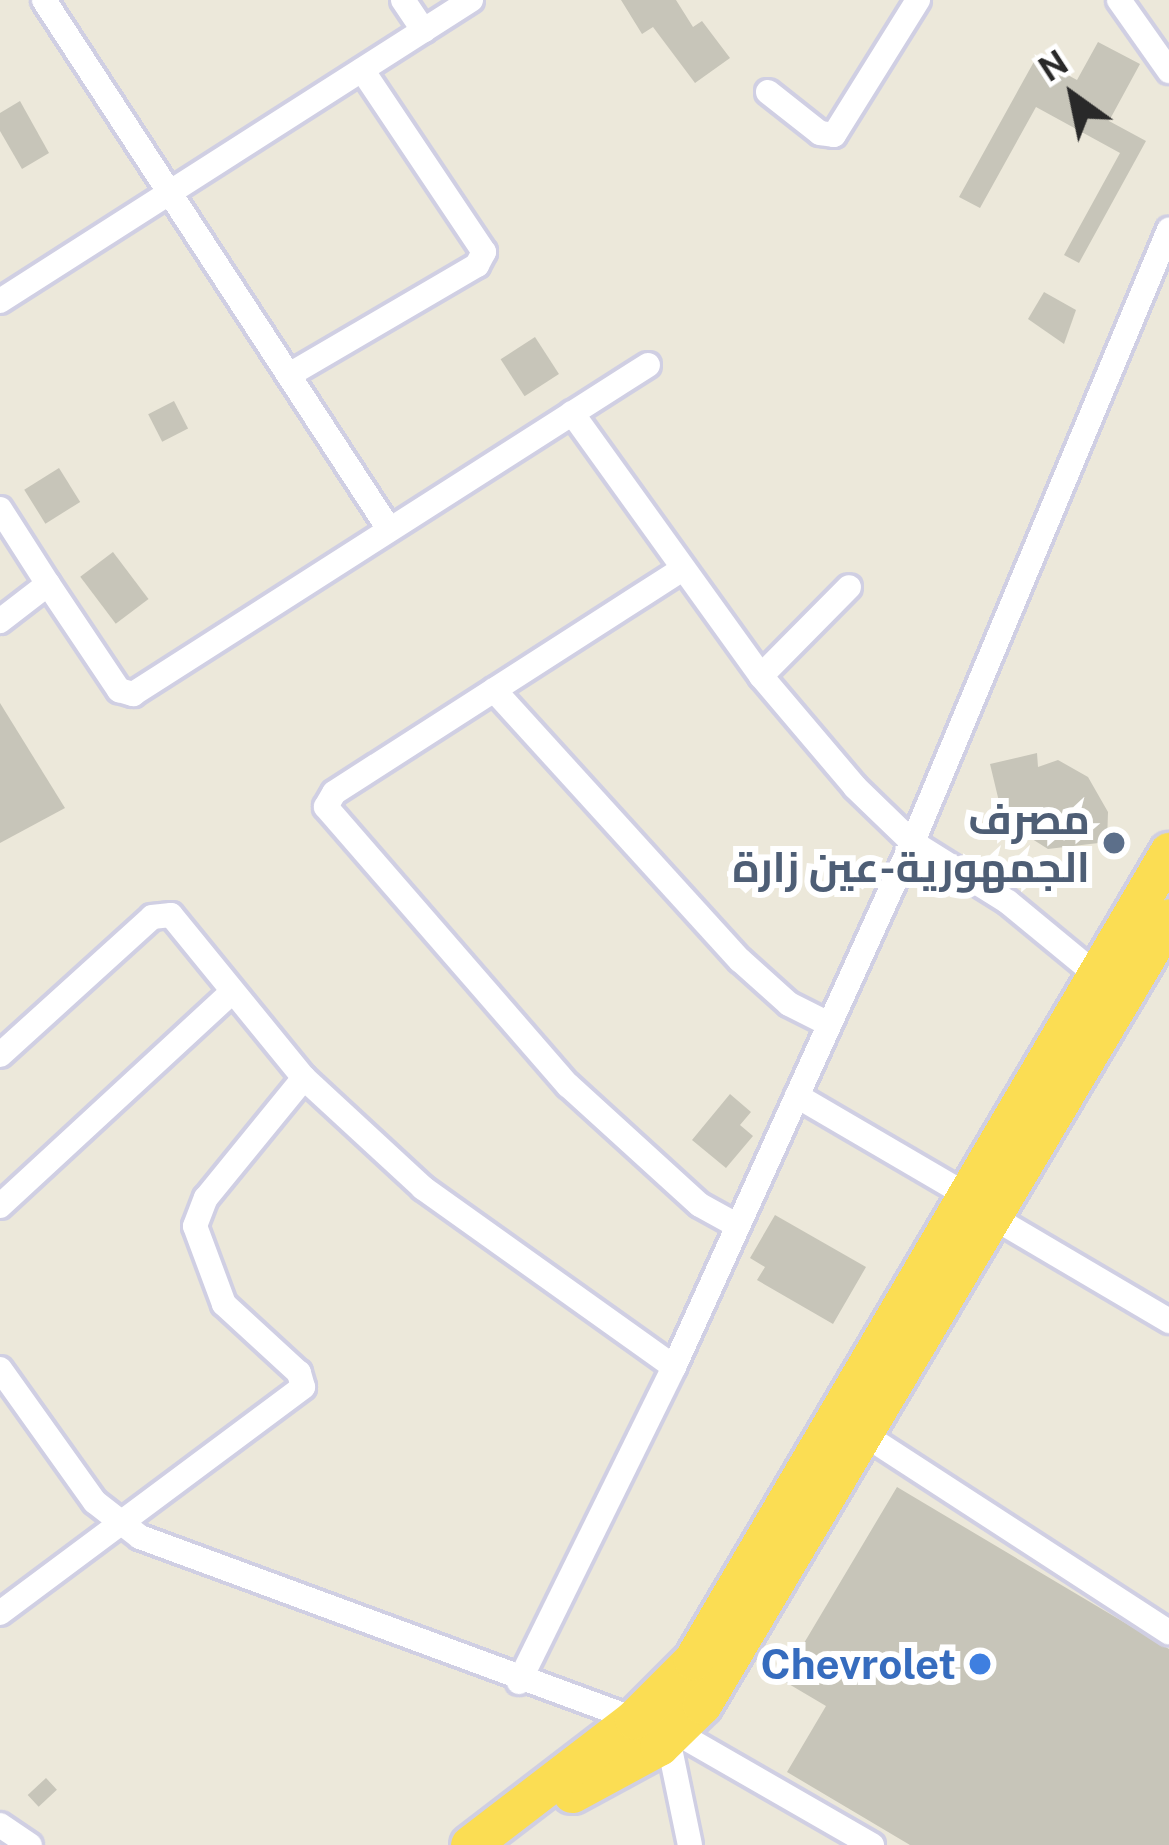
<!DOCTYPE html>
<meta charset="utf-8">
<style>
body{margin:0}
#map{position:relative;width:1169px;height:1845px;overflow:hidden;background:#ece8da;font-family:"Public Sans",Cairo,sans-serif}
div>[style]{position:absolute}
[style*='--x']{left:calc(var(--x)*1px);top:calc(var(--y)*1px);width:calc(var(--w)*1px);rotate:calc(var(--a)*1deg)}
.building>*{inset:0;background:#c7c5b9;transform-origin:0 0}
.roads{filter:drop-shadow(3px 0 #d0cfe3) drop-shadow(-3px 0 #d0cfe3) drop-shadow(0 3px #d0cfe3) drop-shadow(0 -3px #d0cfe3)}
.minor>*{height:24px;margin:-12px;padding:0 12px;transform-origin:12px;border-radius:12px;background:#fff}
.trunk>*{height:39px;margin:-19.5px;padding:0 19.5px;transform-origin:19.5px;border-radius:19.5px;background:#fbdd53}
.dots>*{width:33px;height:33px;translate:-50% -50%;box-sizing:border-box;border:6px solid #fff;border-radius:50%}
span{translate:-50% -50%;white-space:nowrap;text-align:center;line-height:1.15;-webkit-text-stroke:12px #fff;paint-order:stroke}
.service-label{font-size:42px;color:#4e5e75;font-weight:700}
.right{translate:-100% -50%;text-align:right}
.shop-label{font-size:42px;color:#366cbe;font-weight:700}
.north{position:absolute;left:1013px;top:36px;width:120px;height:120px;-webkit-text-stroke:9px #fff;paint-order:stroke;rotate:327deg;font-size:33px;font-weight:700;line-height:48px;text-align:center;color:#292929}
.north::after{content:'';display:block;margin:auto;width:42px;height:54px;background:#292929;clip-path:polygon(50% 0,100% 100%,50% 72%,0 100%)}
</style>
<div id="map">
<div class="building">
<i style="clip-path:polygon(621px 0,676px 0,693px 27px,702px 21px,730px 58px,695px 83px,653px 27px,642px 34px)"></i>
<i style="clip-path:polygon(1098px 42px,1140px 64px,1109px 121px,1146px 141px,1079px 263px,1064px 255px,1120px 153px,1036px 107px,980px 208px,959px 197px,1036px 58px,1077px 80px)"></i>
<i style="clip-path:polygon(20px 101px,49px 153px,22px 169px,0 131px,0 113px)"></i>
<i style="clip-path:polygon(1044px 292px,1076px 310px,1064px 344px,1028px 319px)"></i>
<i style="left:535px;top:337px;width:44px;height:41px;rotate:57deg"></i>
<i style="left:174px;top:401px;width:31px;height:29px;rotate:63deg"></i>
<i style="left:59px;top:468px;width:40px;height:41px;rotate:58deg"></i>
<i style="left:113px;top:552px;width:59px;height:41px;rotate:53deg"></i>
<i style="clip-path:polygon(0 703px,65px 808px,0 843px)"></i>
<i style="clip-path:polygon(1037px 753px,1038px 767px,1058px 760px,1088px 777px,1108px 812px,1107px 842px,1048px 849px,1029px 837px,1014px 811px,1001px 810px,990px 764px)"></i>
<i style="clip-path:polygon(730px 1094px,751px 1112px,740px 1125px,753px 1136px,726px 1168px,692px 1140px)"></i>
<i style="clip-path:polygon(775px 1215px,866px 1267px,833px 1324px,757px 1280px,765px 1267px,750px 1258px)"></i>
<i style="clip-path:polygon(897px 1487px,1169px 1649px,1169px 1845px,910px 1845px,787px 1772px,826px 1706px,782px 1680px)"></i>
<i style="left:46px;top:1778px;width:16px;height:25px;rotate:47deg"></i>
</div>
<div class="roads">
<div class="minor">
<i style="--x:44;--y:0;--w:632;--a:56.89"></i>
<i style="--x:403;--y:0;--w:37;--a:56"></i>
<i style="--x:1119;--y:0;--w:87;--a:54.8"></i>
<i style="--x:768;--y:92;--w:66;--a:38.3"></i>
<i style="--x:820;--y:133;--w:14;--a:8"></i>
<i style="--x:834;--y:135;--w:159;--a:-58.1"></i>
<i style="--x:0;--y:301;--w:559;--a:-32.58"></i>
<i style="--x:289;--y:375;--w:218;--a:-30.3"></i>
<i style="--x:477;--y:265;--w:15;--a:-62"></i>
<i style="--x:484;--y:252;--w:219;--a:-123.8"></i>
<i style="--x:572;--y:413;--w:324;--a:54.3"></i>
<i style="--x:761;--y:676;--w:145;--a:49.7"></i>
<i style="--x:855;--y:787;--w:79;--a:44"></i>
<i style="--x:912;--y:842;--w:113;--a:32"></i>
<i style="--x:1008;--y:902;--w:126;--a:39.5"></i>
<i style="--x:0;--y:509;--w:89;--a:57.4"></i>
<i style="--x:48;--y:584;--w:61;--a:142.4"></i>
<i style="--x:681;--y:570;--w:412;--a:147.3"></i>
<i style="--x:334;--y:793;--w:16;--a:120"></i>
<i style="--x:326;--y:807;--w:369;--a:49"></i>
<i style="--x:568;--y:1085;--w:178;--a:42.3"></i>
<i style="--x:700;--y:1205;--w:43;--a:28.9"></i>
<i style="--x:48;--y:584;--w:128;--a:56.2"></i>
<i style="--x:119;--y:690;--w:15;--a:16"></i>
<i style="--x:133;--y:694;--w:611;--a:-32.57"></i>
<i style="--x:761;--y:676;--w:125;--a:-45.3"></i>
<i style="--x:494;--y:690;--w:365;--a:47.7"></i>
<i style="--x:740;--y:960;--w:66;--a:41.9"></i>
<i style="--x:789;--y:1004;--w:45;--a:26.6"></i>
<i style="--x:0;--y:1055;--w:205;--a:-42.2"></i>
<i style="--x:152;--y:917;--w:19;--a:-6"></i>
<i style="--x:171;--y:915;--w:210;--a:50.8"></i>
<i style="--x:304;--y:1078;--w:162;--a:42.7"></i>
<i style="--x:423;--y:1188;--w:308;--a:35.5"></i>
<i style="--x:797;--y:1096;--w:200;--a:30.3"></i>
<i style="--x:0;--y:1206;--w:316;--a:-42.7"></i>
<i style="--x:991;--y:1216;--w:207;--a:30.5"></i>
<i style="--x:0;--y:1369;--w:163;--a:54.5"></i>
<i style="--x:95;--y:1502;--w:57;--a:37.9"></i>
<i style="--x:140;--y:1537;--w:526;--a:20.22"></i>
<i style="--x:862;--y:1433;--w:366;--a:33"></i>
<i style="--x:0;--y:1613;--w:378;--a:-36.7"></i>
<i style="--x:303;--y:1387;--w:15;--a:-106"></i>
<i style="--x:299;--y:1373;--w:102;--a:-137.4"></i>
<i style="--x:224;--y:1304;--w:83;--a:-110.4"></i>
<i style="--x:195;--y:1226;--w:30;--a:-69"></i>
<i style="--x:206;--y:1198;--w:155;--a:-50.8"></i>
<i style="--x:519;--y:1682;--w:351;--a:-63.8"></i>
<i style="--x:674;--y:1367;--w:588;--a:-65.57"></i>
<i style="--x:917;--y:832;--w:653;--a:-67.29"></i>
<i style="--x:677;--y:1733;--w:225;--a:29.9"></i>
<i style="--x:668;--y:1739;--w:108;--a:78.3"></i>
<i style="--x:0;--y:1825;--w:36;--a:34"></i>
</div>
<div class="trunk">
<i style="--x:572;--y:1793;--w:99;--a:-28.4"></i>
<i style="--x:659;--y:1746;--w:60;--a:-44.3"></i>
<i style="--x:702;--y:1704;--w:914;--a:-59.28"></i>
<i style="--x:470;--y:1845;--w:207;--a:-37.5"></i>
<i style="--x:634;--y:1719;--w:83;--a:-45"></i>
<i style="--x:693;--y:1660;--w:938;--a:-59.5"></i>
</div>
</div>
<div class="dots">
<i style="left:1114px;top:843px;background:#5c6f8a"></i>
<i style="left:980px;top:1664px;background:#3f7fe0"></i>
</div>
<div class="service-label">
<span class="right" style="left:1090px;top:843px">مصرف<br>الجمهورية-عين زارة</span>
</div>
<div class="shop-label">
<span class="right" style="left:956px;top:1664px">Chevrolet</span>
</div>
<div class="north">N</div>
</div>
